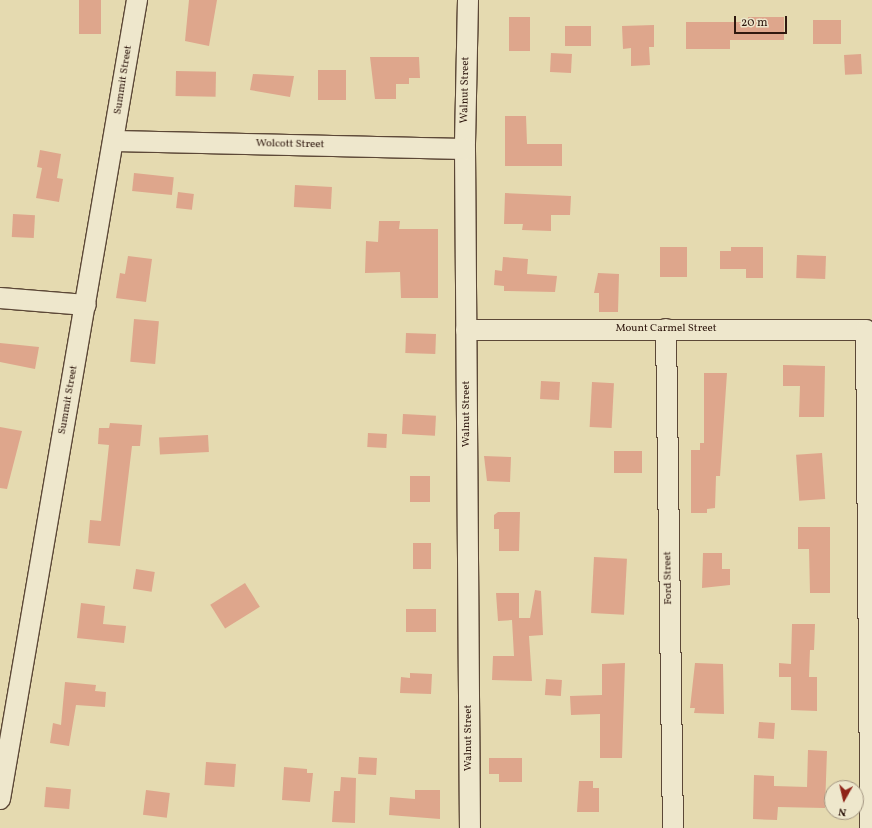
<!DOCTYPE html>
<style>
body{margin:0}
#map{position:relative;width:872px;height:828px;overflow:hidden;background:#e5dab0;font-family:Vollkorn,serif}
div>[style]{position:absolute}
[style*='--x']{left:calc(var(--x)*1px);top:calc(var(--y)*1px);width:calc(var(--w)*1px);rotate:calc(var(--a)*1deg)}
.building>*{inset:0;background:#dea68c;transform-origin:0 0}
.roads{filter:drop-shadow(1px 0 #5c4837) drop-shadow(-1px 0 #5c4837) drop-shadow(0 1px #5c4837) drop-shadow(0 -1px #5c4837)}
.street>*{height:20px;margin:-10px;padding:0 10px;transform-origin:10px;border-radius:10px;background:#eee7cc}
span{translate:-50% -50%;white-space:nowrap;text-align:center;line-height:1.15;-webkit-text-stroke:3.5px #eee7cc;paint-order:stroke}
.street-label{font-size:11px;color:#2f180f}
.north{position:absolute;left:824px;top:780px;width:40px;height:40px;box-sizing:border-box;background:#eee7cc;border:1px solid #a29480;border-radius:50%;rotate:188deg;font-size:11px;font-weight:700;line-height:16px;text-align:center;color:#2f180f}
.north::after{content:'';display:block;margin:auto;width:14px;height:18px;background:#8f2418;clip-path:polygon(50% 0,100% 100%,50% 72%,0 100%)}
.scale{position:absolute;left:734px;top:16px;width:53px;height:18px;box-sizing:border-box;border:2px solid #2f180f;border-top:0;padding-left:5px;font-size:12px;line-height:14px;white-space:nowrap;color:#2f180f;-webkit-text-stroke:3px #eee7cc;paint-order:stroke}
</style>
<div id="map">
<div class="building">
<i style="left:79px;top:0;width:22px;height:34px"></i>
<i style="clip-path:polygon(189px 0,217px 0,209px 46px,185px 41px)"></i>
<i style="left:509px;top:17px;width:21px;height:34px"></i>
<i style="clip-path:polygon(748px 17px,784px 17px,784px 40px,730px 40px,730px 49px,686px 49px,686px 22px,748px 22px)"></i>
<i style="left:813px;top:20px;width:28px;height:24px"></i>
<i style="clip-path:polygon(654px 25px,654px 47px,649px 47px,650px 65px,631px 66px,631px 48px,623px 49px,622px 26px)"></i>
<i style="left:565px;top:26px;width:26px;height:20px"></i>
<i style="left:551px;top:53px;width:21px;height:19px;rotate:3deg"></i>
<i style="left:861px;top:54px;width:20px;height:17px;rotate:87deg"></i>
<i style="clip-path:polygon(370px 57px,419px 57px,420px 78px,409px 78px,409px 84px,396px 84px,396px 99px,375px 99px)"></i>
<i style="left:318px;top:70px;width:28px;height:30px"></i>
<i style="left:176px;top:71px;width:40px;height:25px;rotate:1deg"></i>
<i style="clip-path:polygon(253px 74px,294px 76px,290px 97px,250px 90px)"></i>
<i style="clip-path:polygon(505px 116px,526px 116px,527px 144px,562px 144px,562px 166px,505px 166px)"></i>
<i style="clip-path:polygon(40px 150px,61px 154px,57px 178px,63px 179px,59px 202px,36px 198px,42px 168px,37px 167px)"></i>
<i style="left:134px;top:173px;width:40px;height:18px;rotate:6deg"></i>
<i style="left:295px;top:185px;width:37px;height:22px;rotate:3deg"></i>
<i style="left:178px;top:192px;width:16px;height:16px;rotate:7deg"></i>
<i style="clip-path:polygon(505px 193px,571px 196px,570px 215px,551px 215px,551px 231px,522px 230px,523px 224px,504px 224px)"></i>
<i style="left:13px;top:214px;width:22px;height:23px;rotate:3deg"></i>
<i style="clip-path:polygon(379px 221px,400px 221px,399px 229px,438px 229px,438px 298px,401px 298px,400px 272px,365px 273px,366px 241px,378px 242px)"></i>
<i style="left:660px;top:247px;width:27px;height:30px"></i>
<i style="clip-path:polygon(731px 247px,763px 247px,763px 278px,746px 278px,746px 269px,720px 269px,720px 251px,731px 251px)"></i>
<i style="left:797px;top:255px;width:29px;height:23px;rotate:2deg"></i>
<i style="clip-path:polygon(128px 256px,152px 259px,146px 302px,116px 298px,120px 273px,125px 274px)"></i>
<i style="clip-path:polygon(503px 257px,528px 259px,527px 274px,557px 276px,555px 292px,504px 291px,504px 286px,494px 285px,495px 270px,502px 271px)"></i>
<i style="clip-path:polygon(598px 273px,619px 274px,618px 312px,599px 312px,599px 293px,594px 293px)"></i>
<i style="left:134px;top:319px;width:25px;height:43px;rotate:5deg"></i>
<i style="left:406px;top:333px;width:30px;height:20px;rotate:2deg"></i>
<i style="clip-path:polygon(0 343px,39px 347px,35px 369px,0 362px)"></i>
<i style="clip-path:polygon(783px 365px,825px 366px,824px 417px,799px 417px,800px 386px,783px 386px)"></i>
<i style="clip-path:polygon(704px 373px,727px 373px,720px 476px,716px 476px,715px 508px,707px 509px,707px 513px,691px 513px,691px 450px,700px 450px,700px 443px,704px 443px)"></i>
<i style="left:541px;top:381px;width:19px;height:18px;rotate:3deg"></i>
<i style="left:592px;top:382px;width:22px;height:45px;rotate:3deg"></i>
<i style="left:403px;top:414px;width:33px;height:20px;rotate:3deg"></i>
<i style="clip-path:polygon(110px 423px,142px 425px,140px 446px,132px 446px,120px 546px,88px 543px,90px 520px,101px 521px,109px 445px,98px 444px,99px 428px,109px 428px)"></i>
<i style="clip-path:polygon(0 427px,22px 431px,7px 489px,0 488px)"></i>
<i style="left:368px;top:433px;width:19px;height:14px;rotate:3deg"></i>
<i style="left:208px;top:435px;width:17px;height:49px;rotate:87deg"></i>
<i style="left:614px;top:451px;width:28px;height:22px"></i>
<i style="left:822px;top:453px;width:46px;height:26px;rotate:86deg"></i>
<i style="clip-path:polygon(484px 456px,511px 457px,510px 482px,487px 481px)"></i>
<i style="left:410px;top:476px;width:20px;height:26px"></i>
<i style="clip-path:polygon(498px 512px,520px 512px,519px 551px,499px 551px,499px 529px,494px 529px,494px 515px)"></i>
<i style="clip-path:polygon(798px 527px,830px 527px,830px 593px,810px 593px,809px 549px,798px 549px)"></i>
<i style="left:413px;top:543px;width:18px;height:26px"></i>
<i style="clip-path:polygon(703px 553px,722px 553px,722px 569px,730px 569px,730px 585px,702px 588px)"></i>
<i style="left:594px;top:557px;width:33px;height:56px;rotate:3deg"></i>
<i style="left:136px;top:569px;width:19px;height:20px;rotate:9deg"></i>
<i style="left:245px;top:583px;width:28px;height:41px;rotate:58deg"></i>
<i style="clip-path:polygon(535px 590px,541px 591px,543px 635px,529px 636px,532px 681px,492px 680px,493px 656px,514px 656px,512px 620px,498px 621px,496px 593px,519px 593px,519px 618px,530px 618px)"></i>
<i style="clip-path:polygon(81px 603px,105px 606px,103px 624px,126px 626px,124px 643px,77px 638px)"></i>
<i style="left:436px;top:609px;width:23px;height:30px;rotate:90deg"></i>
<i style="clip-path:polygon(792px 624px,815px 624px,814px 650px,810px 650px,809px 677px,817px 677px,817px 711px,791px 710px,791px 677px,779px 677px,779px 663px,791px 664px)"></i>
<i style="clip-path:polygon(625px 663px,622px 758px,600px 758px,600px 714px,571px 715px,570px 696px,602px 695px,602px 664px)"></i>
<i style="clip-path:polygon(695px 663px,723px 664px,724px 714px,694px 713px,695px 708px,690px 708px)"></i>
<i style="clip-path:polygon(410px 673px,432px 674px,431px 694px,400px 693px,401px 677px,410px 678px)"></i>
<i style="left:546px;top:679px;width:16px;height:16px;rotate:4deg"></i>
<i style="clip-path:polygon(65px 682px,96px 685px,95px 691px,106px 692px,105px 707px,76px 705px,69px 746px,50px 743px,53px 723px,61px 725px)"></i>
<i style="left:759px;top:722px;width:16px;height:16px;rotate:4deg"></i>
<i style="clip-path:polygon(808px 750px,827px 751px,825px 808px,778px 807px,777px 820px,753px 819px,754px 775px,774px 776px,774px 786px,807px 787px)"></i>
<i style="left:359px;top:757px;width:18px;height:17px;rotate:3deg"></i>
<i style="clip-path:polygon(489px 758px,522px 758px,522px 782px,499px 782px,499px 774px,489px 774px)"></i>
<i style="left:206px;top:762px;width:30px;height:23px;rotate:4deg"></i>
<i style="clip-path:polygon(284px 767px,307px 769px,307px 773px,313px 773px,310px 802px,282px 800px)"></i>
<i style="clip-path:polygon(341px 777px,356px 778px,355px 823px,332px 822px,334px 791px,340px 791px)"></i>
<i style="clip-path:polygon(579px 781px,593px 781px,593px 788px,599px 788px,599px 812px,577px 812px)"></i>
<i style="left:46px;top:787px;width:25px;height:20px;rotate:5deg"></i>
<i style="left:146px;top:790px;width:24px;height:25px;rotate:7deg"></i>
<i style="clip-path:polygon(415px 790px,440px 790px,440px 819px,389px 815px,390px 797px,415px 799px)"></i>
</div>
<div class="roads">
<div class="street">
<i style="--x:468;--y:0;--w:149;--a:91.2"></i>
<i style="--x:465;--y:149;--w:679;--a:89.58"></i>
<i style="--x:114;--y:141;--w:351;--a:1.3"></i>
<i style="--x:0;--y:298;--w:86;--a:4.7"></i>
<i style="--x:666;--y:329;--w:499;--a:89.2"></i>
<i style="--x:466;--y:330;--w:400;--a:0"></i>
<i style="--x:866;--y:330;--w:498;--a:89.5"></i>
<i style="--x:0;--y:799;--w:811;--a:-80.27"></i>
</div>
</div>
<div class="street-label">
<span style="left:124px;top:80px;rotate:-81deg">Summit Street</span>
<span style="left:466px;top:90px;rotate:-89deg">Walnut Street</span>
<span style="left:290px;top:145px;rotate:1deg">Wolcott Street</span>
<span style="left:666px;top:329px">Mount Carmel Street</span>
<span style="left:69px;top:400px;rotate:-80deg">Summit Street</span>
<span style="left:467px;top:414px;rotate:-90deg">Walnut Street</span>
<span style="left:669px;top:578px;rotate:-91deg">Ford Street</span>
<span style="left:469px;top:738px;rotate:-90deg">Walnut Street</span>
</div>
<div class="north">N</div>
<div class="scale">20 m</div>
</div>
